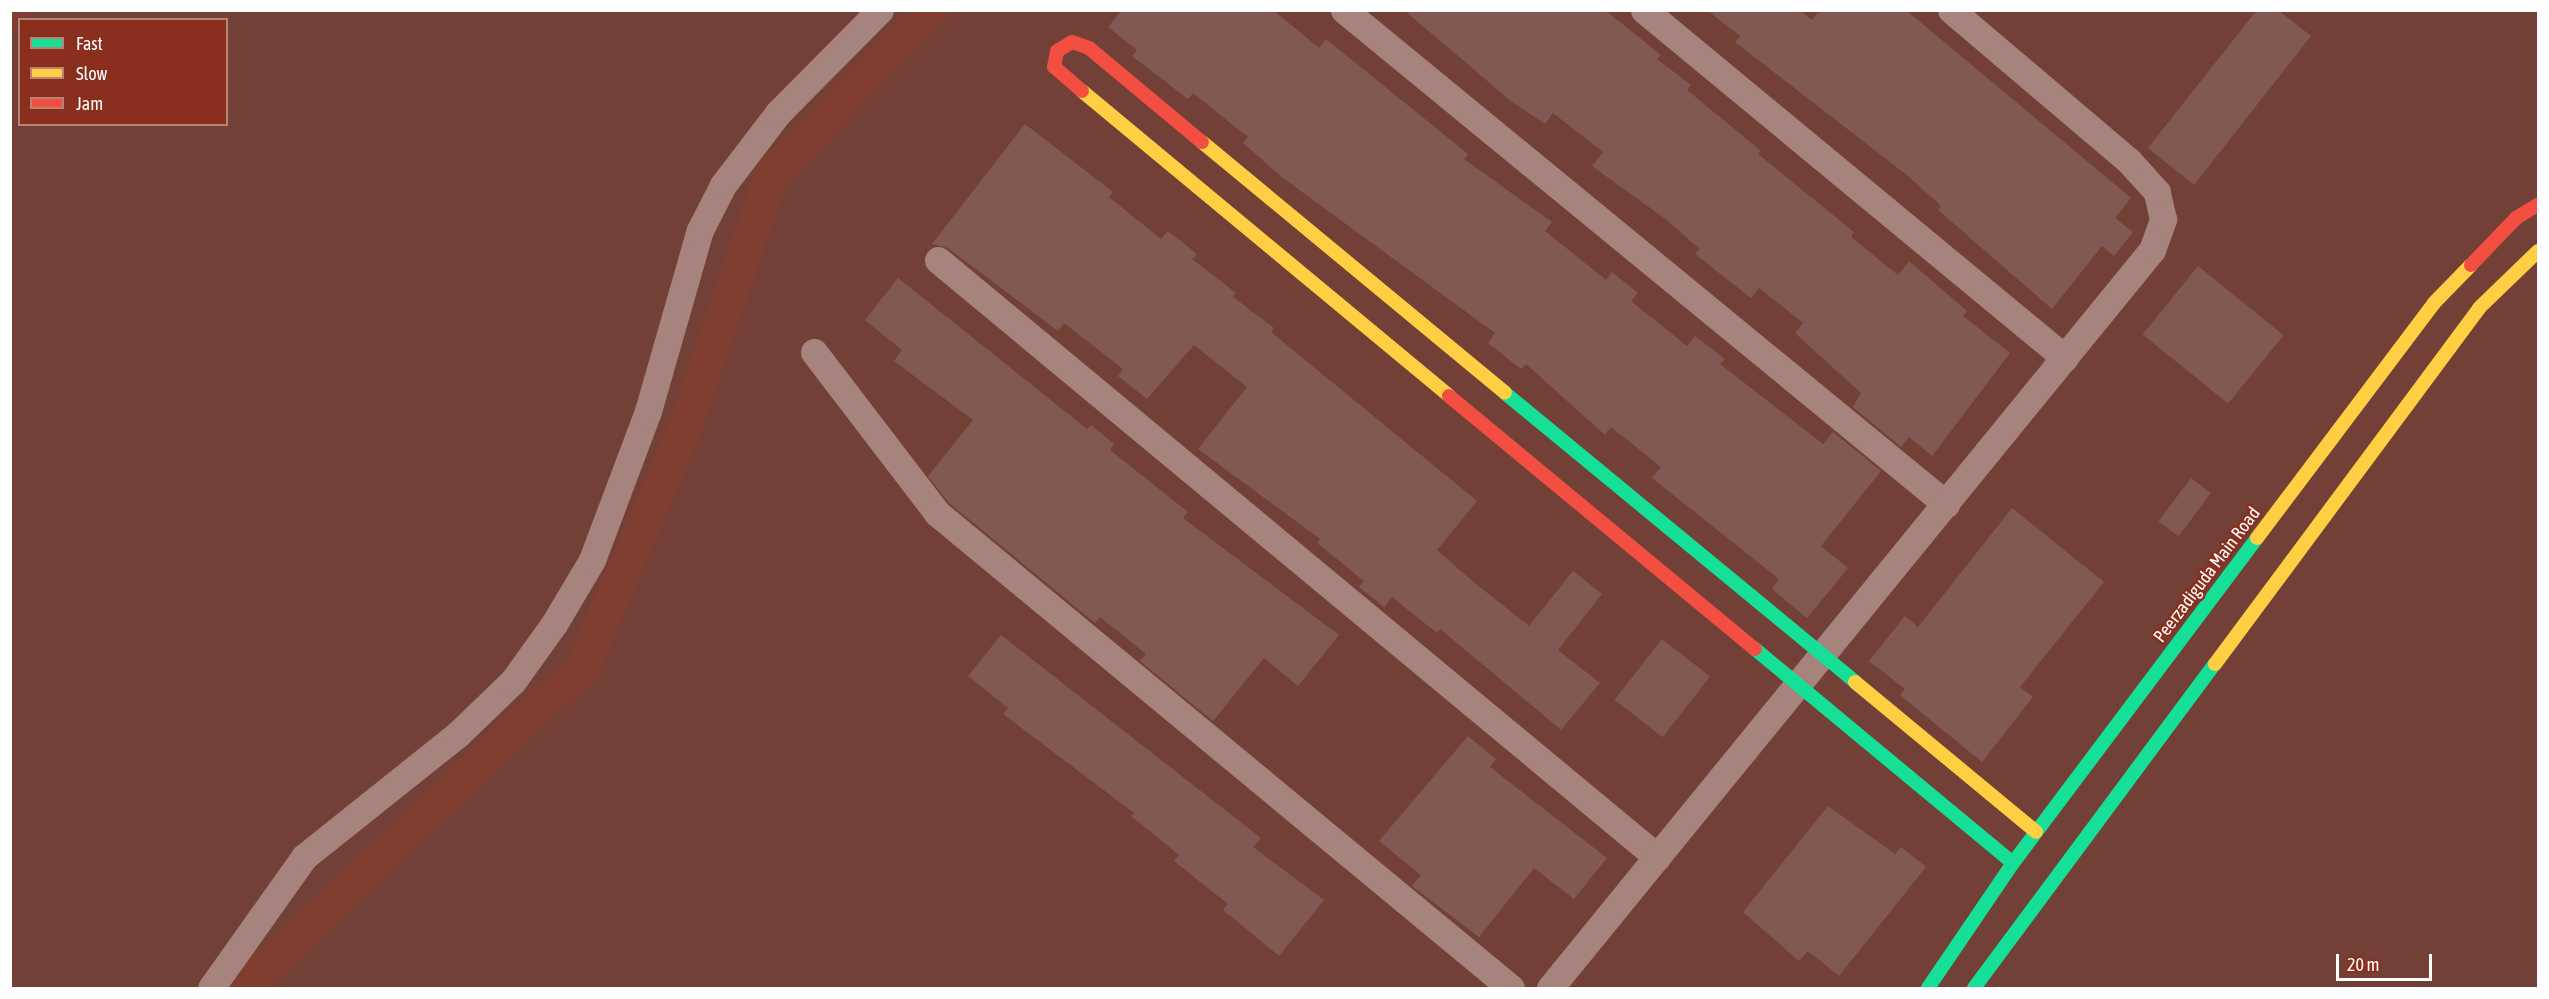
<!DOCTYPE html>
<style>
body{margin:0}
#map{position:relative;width:2549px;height:999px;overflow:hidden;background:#724036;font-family:"Asap Condensed",sans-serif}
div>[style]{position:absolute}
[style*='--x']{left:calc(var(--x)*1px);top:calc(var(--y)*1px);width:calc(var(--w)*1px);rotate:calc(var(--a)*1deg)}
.water>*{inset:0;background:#803e31}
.canal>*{height:34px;margin:-17px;padding:0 17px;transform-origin:17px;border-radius:17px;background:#803e31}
.building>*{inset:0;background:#825952;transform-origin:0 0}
.street>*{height:27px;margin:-13.5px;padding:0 13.5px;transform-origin:13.5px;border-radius:13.5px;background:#a6847d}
.fast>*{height:14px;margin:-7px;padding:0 7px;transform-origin:7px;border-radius:7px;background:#16e098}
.slow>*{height:14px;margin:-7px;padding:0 7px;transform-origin:7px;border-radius:7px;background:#ffcf43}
.jam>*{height:14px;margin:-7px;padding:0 7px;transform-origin:7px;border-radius:7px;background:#f24e42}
span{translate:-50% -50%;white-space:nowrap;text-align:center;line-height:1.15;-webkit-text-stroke:5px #8a2f1d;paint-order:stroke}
.street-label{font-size:18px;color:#fff}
.frame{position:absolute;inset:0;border:12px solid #fff;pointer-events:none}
.legend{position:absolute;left:18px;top:18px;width:210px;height:108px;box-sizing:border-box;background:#8a2f1d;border:2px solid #b98277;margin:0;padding:8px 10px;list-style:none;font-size:18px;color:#fff}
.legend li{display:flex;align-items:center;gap:12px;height:30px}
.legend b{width:30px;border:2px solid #b98277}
.scale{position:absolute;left:2336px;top:954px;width:96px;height:27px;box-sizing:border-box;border:3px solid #fff;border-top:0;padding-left:8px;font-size:18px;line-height:21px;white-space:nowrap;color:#fff;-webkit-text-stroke:4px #8a2f1d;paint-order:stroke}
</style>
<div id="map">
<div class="water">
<i style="clip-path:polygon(11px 10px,35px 11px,20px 20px,11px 37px)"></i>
</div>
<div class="canal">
<i style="--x:243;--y:988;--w:470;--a:-43.4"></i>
<i style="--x:584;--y:665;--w:259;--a:-67"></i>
<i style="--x:685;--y:427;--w:270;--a:-71"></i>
<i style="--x:773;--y:172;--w:228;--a:-45.4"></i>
</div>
<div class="building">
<i style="clip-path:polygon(1122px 10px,1273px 10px,1319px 48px,1326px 39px,1468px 154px,1464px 159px,1552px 222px,1545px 231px,1606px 280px,1612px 272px,1638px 293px,1631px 301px,1687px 346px,1695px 336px,1725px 359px,1720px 364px,1823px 444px,1833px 432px,1881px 471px,1821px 546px,1848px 568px,1807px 618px,1772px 589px,1779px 579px,1652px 478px,1661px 467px,1611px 427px,1605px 435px,1526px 364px,1521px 369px,1488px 343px,1495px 333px,1283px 178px,1243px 143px,1248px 137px,1193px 93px,1188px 99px,1132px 56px,1137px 50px,1108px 27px)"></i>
<i style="clip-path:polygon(1404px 10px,1605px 10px,1661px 55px,1657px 59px,1691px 85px,1687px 90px,1761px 151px,1758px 154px,1854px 232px,1851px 237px,1898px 275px,1909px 261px,1967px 311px,1963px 316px,2010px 353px,1932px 456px,1909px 437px,1901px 447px,1853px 407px,1861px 393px,1795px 333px,1803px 323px,1759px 288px,1751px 298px,1695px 254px,1700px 249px,1664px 218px,1592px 166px,1603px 152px,1553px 113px,1545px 124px,1512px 102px)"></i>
<i style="clip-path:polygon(1707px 10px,1799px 10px,1812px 20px,1820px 10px,1906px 10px,2131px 198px,2115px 218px,2133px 232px,2114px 256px,2102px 246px,2052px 309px,1938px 210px,1941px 206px,1908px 176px,1735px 42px,1740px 36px)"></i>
<i style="clip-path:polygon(2257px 10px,2278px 10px,2311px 36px,2194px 185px,2148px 148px)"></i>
<i style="clip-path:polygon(1025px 124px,1113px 192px,1109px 197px,1161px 239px,1168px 231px,1197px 254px,1192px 259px,1236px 293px,1233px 297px,1274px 328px,1271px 332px,1477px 501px,1437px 550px,1476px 584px,1529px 626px,1573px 571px,1602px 594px,1558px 650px,1600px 683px,1561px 730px,1440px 629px,1437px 633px,1392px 597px,1384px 607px,1359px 587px,1364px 581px,1317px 543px,1320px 539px,1198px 449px,1247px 387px,1194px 345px,1147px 399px,1118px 376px,1123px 369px,1064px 323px,1058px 331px,948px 248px,932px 244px)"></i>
<i style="left:2198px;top:266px;width:110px;height:88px;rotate:39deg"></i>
<i style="clip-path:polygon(898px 278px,1087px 429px,1091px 425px,1114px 444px,1110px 450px,1188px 512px,1183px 518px,1339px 635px,1298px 686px,1264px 658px,1213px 721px,1140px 661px,1146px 654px,1100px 617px,1095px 623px,948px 502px,928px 476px,973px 420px,894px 361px,902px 350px,865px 320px)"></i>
<i style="left:2191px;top:478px;width:25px;height:54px;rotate:37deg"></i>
<i style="clip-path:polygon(2012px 508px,2104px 582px,2020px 687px,2033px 697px,1982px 762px,1900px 695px,1905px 689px,1869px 661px,1905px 616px,1918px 627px)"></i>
<i style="clip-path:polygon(1001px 635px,1261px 838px,1253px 847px,1324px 900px,1279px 956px,1223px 910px,1228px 904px,1174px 861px,1179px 855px,1131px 816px,1134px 813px,1003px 714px,1008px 708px,968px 676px)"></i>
<i style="left:1662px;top:639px;width:61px;height:77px;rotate:38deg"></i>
<i style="clip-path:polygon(1468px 736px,1496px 759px,1490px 767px,1607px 858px,1574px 899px,1534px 868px,1479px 937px,1412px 886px,1421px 875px,1379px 841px)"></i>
<i style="clip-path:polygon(1828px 806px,1895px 854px,1901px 847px,1926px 867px,1839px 976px,1808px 951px,1799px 961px,1743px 912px)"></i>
</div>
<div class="street">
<i style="--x:1344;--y:10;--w:779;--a:39.37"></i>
<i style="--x:1644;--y:10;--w:546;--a:39.58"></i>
<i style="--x:938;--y:260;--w:935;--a:39.7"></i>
<i style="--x:814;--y:352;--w:203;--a:52.6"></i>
<i style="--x:937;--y:513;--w:745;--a:39.61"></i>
<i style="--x:211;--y:988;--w:161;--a:-54.6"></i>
<i style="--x:304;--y:857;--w:197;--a:-38.6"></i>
<i style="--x:458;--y:734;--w:76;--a:-43.9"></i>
<i style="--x:513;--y:681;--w:70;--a:-54.3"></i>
<i style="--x:554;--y:624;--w:74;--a:-59.3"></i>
<i style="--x:592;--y:560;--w:159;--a:-69.4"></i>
<i style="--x:648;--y:411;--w:188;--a:-74"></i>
<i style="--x:700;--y:230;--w:51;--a:-62.9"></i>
<i style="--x:723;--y:185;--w:91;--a:-52.6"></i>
<i style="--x:778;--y:113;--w:145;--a:-45.3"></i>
<i style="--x:1550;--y:988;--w:952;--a:-50.8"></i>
<i style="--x:2152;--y:250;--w:33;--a:-70"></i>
<i style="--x:2163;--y:219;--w:28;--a:-103"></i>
<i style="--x:2157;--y:192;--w:42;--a:-132.1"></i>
<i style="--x:2129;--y:161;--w:233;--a:-139.7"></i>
</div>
<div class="fast">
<i style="--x:1505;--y:393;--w:454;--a:39.5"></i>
<i style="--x:1755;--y:649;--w:335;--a:39.7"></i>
<i style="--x:1928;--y:988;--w:151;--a:-55.8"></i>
<i style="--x:2013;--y:863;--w:406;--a:-53.1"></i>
<i style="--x:1974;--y:988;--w:404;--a:-53.4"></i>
</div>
<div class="slow">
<i style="--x:1082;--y:91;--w:477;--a:39.7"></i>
<i style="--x:1202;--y:142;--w:393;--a:39.6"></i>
<i style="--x:2257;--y:538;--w:294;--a:-53"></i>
<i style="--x:2434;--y:303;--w:53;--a:-45.8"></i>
<i style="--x:2215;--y:664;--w:443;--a:-53.4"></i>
<i style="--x:2479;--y:308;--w:82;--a:-44"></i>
<i style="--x:1855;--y:682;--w:235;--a:39.6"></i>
</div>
<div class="jam">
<i style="--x:1082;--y:91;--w:37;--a:-139"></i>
<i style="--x:1054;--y:67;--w:16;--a:-79"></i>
<i style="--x:1057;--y:51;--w:17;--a:-31"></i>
<i style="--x:1072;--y:42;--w:18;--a:19"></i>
<i style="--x:1089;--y:48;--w:147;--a:39.8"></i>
<i style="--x:2471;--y:265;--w:65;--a:-46.2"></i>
<i style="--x:2516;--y:218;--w:26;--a:-31"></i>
<i style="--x:1449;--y:396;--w:397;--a:39.6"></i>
</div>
<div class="street-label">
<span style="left:2207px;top:575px;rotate:-53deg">Peerzadiguda Main Road</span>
</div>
<div class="frame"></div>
<ul class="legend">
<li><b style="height:8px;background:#16e098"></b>Fast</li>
<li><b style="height:8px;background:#ffcf43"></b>Slow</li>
<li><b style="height:8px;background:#f24e42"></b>Jam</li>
</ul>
<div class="scale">20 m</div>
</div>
